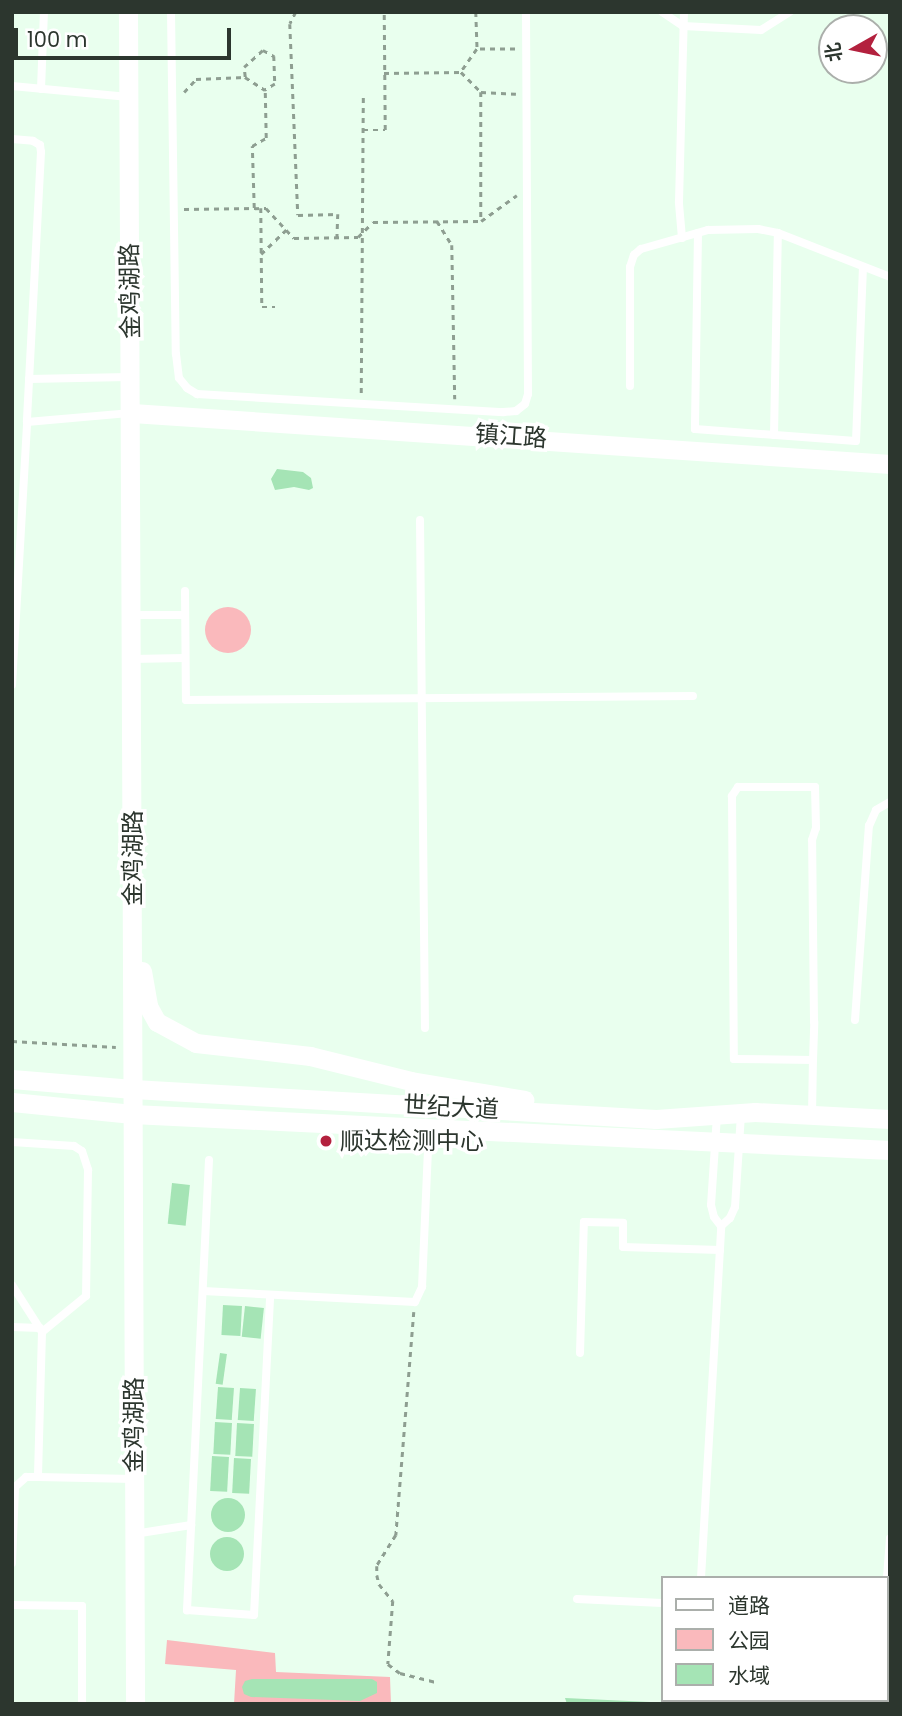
<!DOCTYPE html>
<meta charset="utf-8">
<style>
body{margin:0}
#map{position:relative;width:902px;height:1716px;overflow:hidden;background:#e9ffee;font-family:Poppins,"Noto Sans SC",sans-serif}
div>[style]{position:absolute}
[style*='--x']{left:calc(var(--x)*1px);top:calc(var(--y)*1px);width:calc(var(--w)*1px);rotate:calc(var(--a)*1deg)}
.green>*{inset:0;background:#fab9bc}
.round{border-radius:50%}
.water>*{inset:0;background:#a5e4b5;transform-origin:0 0}
.path>*{height:2.5px;margin-top:-1.25px;transform-origin:0;background:repeating-linear-gradient(90deg,#8e9e91 0 5px,transparent 0 10px)}
.service>*{height:8px;margin:-4px;padding:0 4px;transform-origin:4px;border-radius:4px;background:#fff}
.tertiary>*{height:19px;margin:-9.5px;padding:0 9.5px;transform-origin:9.5px;border-radius:9.5px;background:#fff}
.dots>*{width:19px;height:19px;translate:-50% -50%;box-sizing:border-box;border:4px solid #fff;border-radius:50%}
span{translate:-50% -50%;white-space:nowrap;text-align:center;line-height:1.15;-webkit-text-stroke:7px #fff;paint-order:stroke}
.street-label{font-size:24px;color:#2c362e}
.poi-label{font-size:24px;color:#2c362e}
.left{translate:0 -50%;text-align:left}
.frame{position:absolute;inset:0;border:14px solid #2c362e;pointer-events:none}
.legend{position:absolute;left:661px;top:1576px;width:228px;height:126px;box-sizing:border-box;background:#fff;border:2px solid #abafab;margin:0;padding:9px 12px;list-style:none;font-size:21px;color:#2c362e}
.legend li{display:flex;align-items:center;gap:14px;height:35px}
.legend b{width:35px;border:2px solid #abafab}
.north{position:absolute;left:818px;top:14px;width:70px;height:70px;box-sizing:border-box;background:#fff;border:2px solid #abafab;border-radius:50%;rotate:261deg;font-size:19px;font-weight:700;line-height:28px;text-align:center;color:#2c362e}
.north::after{content:'';display:block;margin:auto;width:24px;height:32px;background:#b3213e;clip-path:polygon(50% 0,100% 100%,50% 72%,0 100%)}
.scale{position:absolute;left:14px;top:28px;width:217px;height:32px;box-sizing:border-box;border:4px solid #2c362e;border-top:0;padding-left:9px;font-size:21px;line-height:24px;white-space:nowrap;color:#2c362e;-webkit-text-stroke:5px #fff;paint-order:stroke}
</style>
<div id="map">
<div class="green">
<i class="round" style="left:205px;top:607px;width:46px;height:46px"></i>
<i style="clip-path:polygon(167px 1640px,275px 1653px,276px 1672px,390px 1677px,391px 1704px,234px 1704px,236px 1670px,165px 1664px)"></i>
</div>
<div class="water">
<i style="clip-path:polygon(277px 469px,303px 472px,311px 478px,313px 488px,309px 490px,294px 487px,275px 490px,271px 479px)"></i>
<i style="left:172px;top:1183px;width:18px;height:41px;rotate:6deg"></i>
<i style="left:223px;top:1305px;width:19px;height:30px;rotate:3deg"></i>
<i style="left:245px;top:1306px;width:19px;height:31px;rotate:6deg"></i>
<i style="left:220px;top:1353px;width:7px;height:31px;rotate:8deg"></i>
<i style="left:218px;top:1387px;width:16px;height:32px;rotate:4deg"></i>
<i style="left:240px;top:1388px;width:16px;height:32px;rotate:4deg"></i>
<i style="left:215px;top:1422px;width:17px;height:32px;rotate:3deg"></i>
<i style="left:237px;top:1423px;width:17px;height:33px;rotate:3deg"></i>
<i style="left:212px;top:1456px;width:17px;height:35px;rotate:3deg"></i>
<i style="left:234px;top:1458px;width:17px;height:35px;rotate:3deg"></i>
<i class="round" style="left:211px;top:1498px;width:34px;height:34px"></i>
<i class="round" style="left:210px;top:1537px;width:34px;height:34px"></i>
<i style="clip-path:polygon(252px 1679px,372px 1679px,377px 1682px,377px 1693px,360px 1701px,251px 1697px,244px 1694px,242px 1687px,245px 1681px)"></i>
<i style="clip-path:polygon(565px 1698px,693px 1704px,567px 1704px)"></i>
</div>
<div class="path">
<i style="--x:296;--y:12;--w:13;--a:117"></i>
<i style="--x:290;--y:24;--w:191;--a:87.6"></i>
<i style="--x:298;--y:215;--w:40;--a:-1.4"></i>
<i style="--x:338;--y:214;--w:23;--a:92"></i>
<i style="--x:476;--y:12;--w:37;--a:88"></i>
<i style="--x:515;--y:49;--w:38;--a:180"></i>
<i style="--x:477;--y:49;--w:28;--a:125"></i>
<i style="--x:461;--y:72;--w:28;--a:45"></i>
<i style="--x:481;--y:92;--w:35;--a:3"></i>
<i style="--x:384;--y:73;--w:77;--a:-0.7"></i>
<i style="--x:245;--y:77;--w:10;--a:-96"></i>
<i style="--x:244;--y:67;--w:25;--a:-42"></i>
<i style="--x:263;--y:50;--w:13;--a:29"></i>
<i style="--x:274;--y:56;--w:28;--a:88"></i>
<i style="--x:275;--y:84;--w:12;--a:149"></i>
<i style="--x:184;--y:92;--w:18;--a:-47"></i>
<i style="--x:196;--y:79;--w:49;--a:-2.3"></i>
<i style="--x:245;--y:77;--w:24;--a:33"></i>
<i style="--x:481;--y:92;--w:129;--a:90"></i>
<i style="--x:363;--y:130;--w:22;--a:0"></i>
<i style="--x:385;--y:130;--w:118;--a:-90.5"></i>
<i style="--x:384;--y:12;--w:4;--a:180"></i>
<i style="--x:254;--y:208;--w:62;--a:-91.8"></i>
<i style="--x:252;--y:146;--w:16;--a:-30"></i>
<i style="--x:266;--y:138;--w:48;--a:-91.2"></i>
<i style="--x:261;--y:208;--w:99;--a:89.4"></i>
<i style="--x:262;--y:307;--w:13;--a:0"></i>
<i style="--x:184;--y:209;--w:82;--a:-0.7"></i>
<i style="--x:266;--y:208;--w:41;--a:47"></i>
<i style="--x:294;--y:238;--w:64;--a:-0.9"></i>
<i style="--x:358;--y:237;--w:21;--a:-45"></i>
<i style="--x:373;--y:222;--w:108;--a:-0.5"></i>
<i style="--x:481;--y:221;--w:44;--a:-35.8"></i>
<i style="--x:437;--y:221;--w:28;--a:58"></i>
<i style="--x:452;--y:245;--w:154;--a:88.9"></i>
<i style="--x:261;--y:254;--w:35;--a:-44"></i>
<i style="--x:361;--y:393;--w:299;--a:-89.6"></i>
<i style="--x:12;--y:1041;--w:104;--a:3.3"></i>
<i style="--x:414;--y:1312;--w:224;--a:94.6"></i>
<i style="--x:396;--y:1535;--w:36;--a:122"></i>
<i style="--x:377;--y:1566;--w:9;--a:90"></i>
<i style="--x:377;--y:1575;--w:9;--a:77"></i>
<i style="--x:379;--y:1584;--w:22;--a:51"></i>
<i style="--x:393;--y:1601;--w:63;--a:94.5"></i>
<i style="--x:388;--y:1664;--w:15;--a:37"></i>
<i style="--x:400;--y:1673;--w:38;--a:14"></i>
</div>
<div class="service">
<i style="--x:171;--y:12;--w:342;--a:89.2"></i>
<i style="--x:176;--y:354;--w:24;--a:83"></i>
<i style="--x:179;--y:378;--w:13;--a:51"></i>
<i style="--x:187;--y:388;--w:12;--a:31"></i>
<i style="--x:197;--y:394;--w:307;--a:3.4"></i>
<i style="--x:503;--y:412;--w:13;--a:-4"></i>
<i style="--x:516;--y:411;--w:11;--a:-38"></i>
<i style="--x:525;--y:404;--w:10;--a:-73"></i>
<i style="--x:528;--y:394;--w:382;--a:-90.3"></i>
<i style="--x:662;--y:12;--w:25;--a:34"></i>
<i style="--x:683;--y:26;--w:78;--a:2.9"></i>
<i style="--x:761;--y:30;--w:34;--a:-32"></i>
<i style="--x:12;--y:86;--w:117;--a:5.4"></i>
<i style="--x:41;--y:89;--w:77;--a:-87.8"></i>
<i style="--x:12;--y:139;--w:21;--a:5"></i>
<i style="--x:33;--y:141;--w:8;--a:30"></i>
<i style="--x:40;--y:145;--w:7;--a:82"></i>
<i style="--x:41;--y:152;--w:270;--a:93"></i>
<i style="--x:27;--y:422;--w:102;--a:-5"></i>
<i style="--x:698;--y:233;--w:196;--a:90.9"></i>
<i style="--x:695;--y:429;--w:161;--a:4.3"></i>
<i style="--x:856;--y:441;--w:172;--a:-87.7"></i>
<i style="--x:682;--y:238;--w:36;--a:-95"></i>
<i style="--x:679;--y:202;--w:190;--a:-88.5"></i>
<i style="--x:29;--y:379;--w:99;--a:-1.2"></i>
<i style="--x:630;--y:386;--w:119;--a:-90"></i>
<i style="--x:630;--y:267;--w:13;--a:-72"></i>
<i style="--x:634;--y:255;--w:9;--a:-41"></i>
<i style="--x:641;--y:249;--w:70;--a:-15.8"></i>
<i style="--x:708;--y:230;--w:50;--a:-1.1"></i>
<i style="--x:758;--y:229;--w:20;--a:11"></i>
<i style="--x:778;--y:233;--w:120;--a:21.4"></i>
<i style="--x:774;--y:435;--w:202;--a:-88.9"></i>
<i style="--x:420;--y:520;--w:508;--a:89.44"></i>
<i style="--x:185;--y:591;--w:109;--a:89.5"></i>
<i style="--x:186;--y:700;--w:507;--a:-0.45"></i>
<i style="--x:132;--y:615;--w:53;--a:0"></i>
<i style="--x:132;--y:659;--w:53;--a:-1.1"></i>
<i style="--x:12;--y:685;--w:263;--a:-86.7"></i>
<i style="--x:855;--y:1020;--w:195;--a:-85.9"></i>
<i style="--x:869;--y:826;--w:17;--a:-66"></i>
<i style="--x:876;--y:810;--w:16;--a:-30"></i>
<i style="--x:717;--y:1115;--w:90;--a:93.8"></i>
<i style="--x:711;--y:1205;--w:12;--a:76"></i>
<i style="--x:714;--y:1217;--w:11;--a:52"></i>
<i style="--x:721;--y:1226;--w:12;--a:-42"></i>
<i style="--x:730;--y:1218;--w:12;--a:-66"></i>
<i style="--x:735;--y:1207;--w:93;--a:-86.3"></i>
<i style="--x:812;--y:1115;--w:55;--a:-89"></i>
<i style="--x:813;--y:1060;--w:38;--a:-88"></i>
<i style="--x:814;--y:1022;--w:182;--a:-90.6"></i>
<i style="--x:812;--y:840;--w:13;--a:-72"></i>
<i style="--x:816;--y:828;--w:41;--a:-91.4"></i>
<i style="--x:815;--y:787;--w:77;--a:180"></i>
<i style="--x:738;--y:787;--w:11;--a:124"></i>
<i style="--x:732;--y:796;--w:263;--a:89.6"></i>
<i style="--x:734;--y:1059;--w:79;--a:0.7"></i>
<i style="--x:12;--y:1142;--w:62;--a:3.7"></i>
<i style="--x:74;--y:1146;--w:9;--a:32"></i>
<i style="--x:82;--y:1151;--w:20;--a:72"></i>
<i style="--x:88;--y:1170;--w:126;--a:90.9"></i>
<i style="--x:86;--y:1296;--w:57;--a:140.7"></i>
<i style="--x:209;--y:1160;--w:451;--a:92.8"></i>
<i style="--x:187;--y:1610;--w:67;--a:4.3"></i>
<i style="--x:254;--y:1615;--w:320;--a:-87.1"></i>
<i style="--x:12;--y:1285;--w:56;--a:57.4"></i>
<i style="--x:42;--y:1332;--w:145;--a:91.6"></i>
<i style="--x:38;--y:1477;--w:96;--a:1.2"></i>
<i style="--x:203;--y:1291;--w:212;--a:3"></i>
<i style="--x:415;--y:1302;--w:17;--a:-65"></i>
<i style="--x:422;--y:1287;--w:158;--a:-87.5"></i>
<i style="--x:12;--y:1327;--w:28;--a:2"></i>
<i style="--x:580;--y:1353;--w:131;--a:-88.3"></i>
<i style="--x:584;--y:1222;--w:39;--a:1"></i>
<i style="--x:623;--y:1223;--w:24;--a:90"></i>
<i style="--x:623;--y:1247;--w:97;--a:1.8"></i>
<i style="--x:134;--y:1534;--w:58;--a:-9"></i>
<i style="--x:12;--y:1563;--w:76;--a:-87.7"></i>
<i style="--x:15;--y:1487;--w:15;--a:-42"></i>
<i style="--x:26;--y:1477;--w:12;--a:0"></i>
<i style="--x:701;--y:1578;--w:353;--a:-86.7"></i>
<i style="--x:886;--y:1591;--w:53;--a:-85.7"></i>
<i style="--x:577;--y:1599;--w:85;--a:2.7"></i>
<i style="--x:12;--y:1605;--w:70;--a:0.8"></i>
<i style="--x:82;--y:1606;--w:98;--a:90"></i>
<i style="--x:886;--y:1635;--w:4;--a:0"></i>
</div>
<div class="tertiary">
<i style="--x:128;--y:12;--w:1692;--a:89.76"></i>
<i style="--x:132;--y:413;--w:760;--a:3.85"></i>
<i style="--x:142;--y:971;--w:36;--a:80"></i>
<i style="--x:148;--y:1006;--w:18;--a:61"></i>
<i style="--x:157;--y:1022;--w:44;--a:28.3"></i>
<i style="--x:196;--y:1043;--w:115;--a:6.5"></i>
<i style="--x:310;--y:1056;--w:104;--a:13.9"></i>
<i style="--x:411;--y:1081;--w:115;--a:9.5"></i>
<i style="--x:12;--y:1079;--w:121;--a:4.7"></i>
<i style="--x:133;--y:1089;--w:524;--a:3.28"></i>
<i style="--x:656;--y:1119;--w:99;--a:-4"></i>
<i style="--x:755;--y:1112;--w:135;--a:3"></i>
<i style="--x:12;--y:1102;--w:121;--a:5.7"></i>
<i style="--x:132;--y:1114;--w:759;--a:2.72"></i>
</div>
<div class="dots">
<i style="left:326px;top:1141px;background:#b3213e"></i>
</div>
<div class="street-label">
<span style="left:130px;top:291px;rotate:-91deg">金鸡湖路</span>
<span style="left:511px;top:436px;rotate:4deg">镇江路</span>
<span style="left:133px;top:858px;rotate:-90deg">金鸡湖路</span>
<span style="left:451px;top:1107px;rotate:3deg">世纪大道</span>
<span style="left:134px;top:1425px;rotate:-90deg">金鸡湖路</span>
</div>
<div class="poi-label">
<span class="left" style="left:340px;top:1141px">顺达检测中心</span>
</div>
<div class="frame"></div>
<ul class="legend">
<li><b style="height:9px;background:#fff"></b>道路</li>
<li><b style="height:19px;background:#fab9bc"></b>公园</li>
<li><b style="height:19px;background:#a5e4b5"></b>水域</li>
</ul>
<div class="north">北</div>
<div class="scale">100 m</div>
</div>
